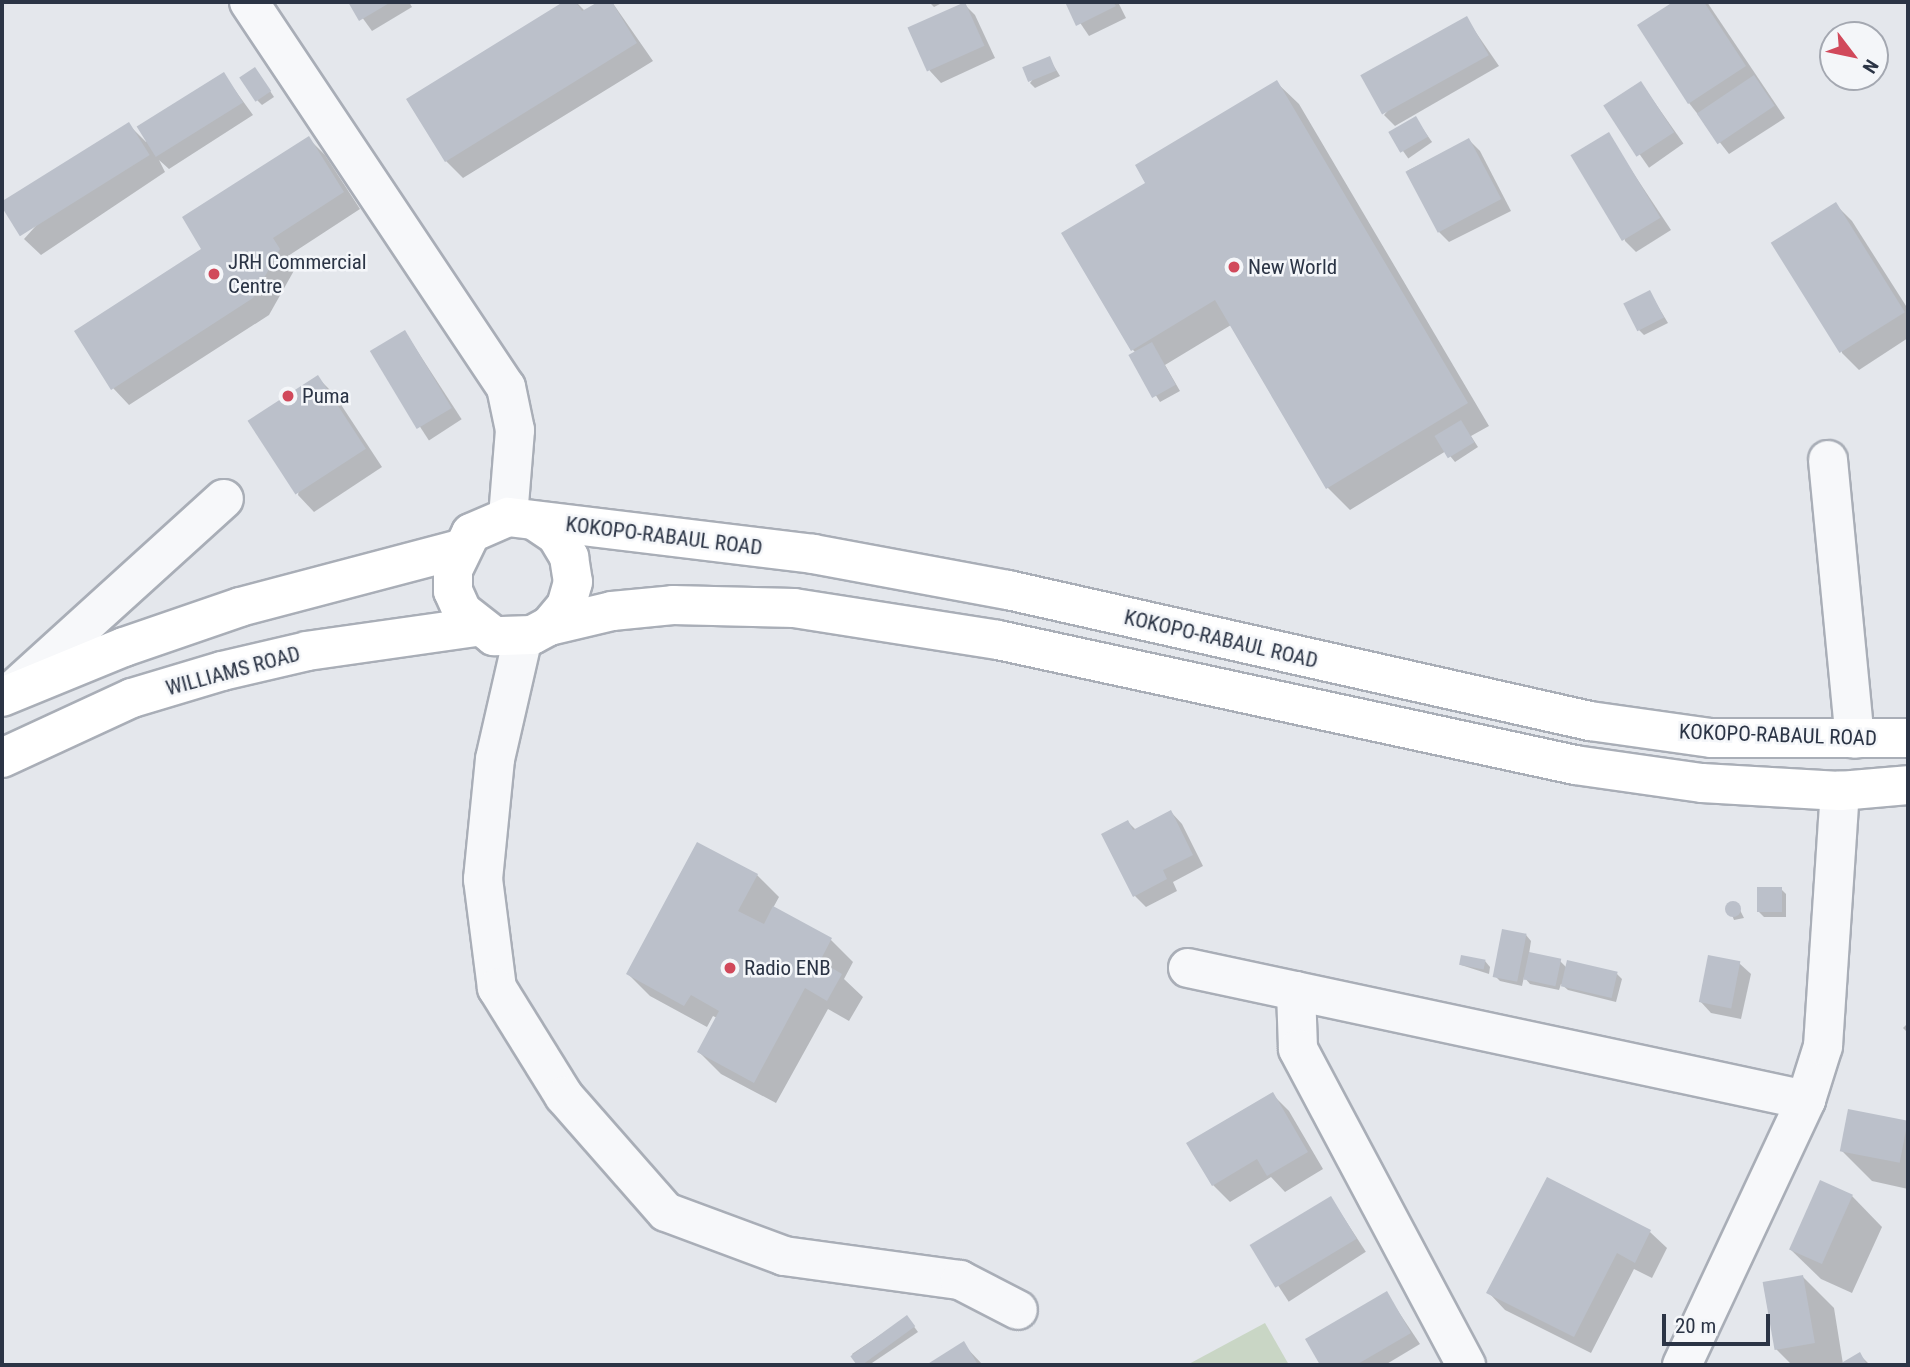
<!DOCTYPE html>
<style>
body{margin:0}
#map{position:relative;width:1910px;height:1367px;overflow:hidden;background:#e4e7ec;font-family:"Roboto Condensed",sans-serif}
div>[style]{position:absolute}
[style*='--x']{left:calc(var(--x)*1px);top:calc(var(--y)*1px);width:calc(var(--w)*1px);rotate:calc(var(--a)*1deg)}
.green>*{inset:0;background:#c9d6c5}
.shadow>*{inset:0;background:#0003;transform-origin:0 0}
.building>*{inset:0;background:#bbc0ca;transform-origin:0 0}
.round{border-radius:50%}
.roads{filter:drop-shadow(2px 0 #a9aeb7) drop-shadow(-2px 0 #a9aeb7) drop-shadow(0 2px #a9aeb7) drop-shadow(0 -2px #a9aeb7)}
.minor>*{height:38px;margin:-19px;padding:0 19px;transform-origin:19px;border-radius:19px;background:#f7f8fa}
.major>*{height:38px;margin:-19px;padding:0 19px;transform-origin:19px;border-radius:19px;background:#fff}
.dots>*{width:19px;height:19px;translate:-50% -50%;box-sizing:border-box;border:4px solid #f4f6f9;border-radius:50%}
span{translate:-50% -50%;white-space:nowrap;text-align:center;line-height:1.15;-webkit-text-stroke:5px #f4f6f9;paint-order:stroke}
.poi-label{font-size:21px;color:#2b3445}
.left{translate:0 -50%;text-align:left}
.street-label{font-size:21px;color:#2b3445}
.frame{position:absolute;inset:0;border:4px solid #2b3445;pointer-events:none}
.north{position:absolute;left:1819px;top:21px;width:70px;height:70px;box-sizing:border-box;background:#f4f6f9;border:2px solid #a4a8b1;border-radius:50%;rotate:122deg;font-size:19px;font-weight:700;line-height:28px;text-align:center;color:#2b3445}
.north::after{content:'';display:block;margin:auto;width:24px;height:32px;background:#d1495b;clip-path:polygon(50% 0,100% 100%,50% 72%,0 100%)}
.scale{position:absolute;left:1662px;top:1314px;width:108px;height:32px;box-sizing:border-box;border:4px solid #2b3445;border-top:0;padding-left:9px;font-size:21px;line-height:24px;white-space:nowrap;color:#2b3445;-webkit-text-stroke:5px #f4f6f9;paint-order:stroke}
</style>
<div id="map">
<div class="green">
<i style="clip-path:polygon(1265px 1323px,1289px 1365px,1187px 1365px)"></i>
</div>
<div class="shadow">
<i style="clip-path:polygon(351px 2px,409px 2px,412px 7px,372px 31px)"></i>
<i style="clip-path:polygon(566px 2px,576px 2px,585px 11px,601px 2px,612px 2px,653px 61px,463px 178px,446px 161px,409px 99px)"></i>
<i style="clip-path:polygon(929px 2px,944px 2px,934px 7px)"></i>
<i style="clip-path:polygon(1066px 2px,1118px 2px,1126px 18px,1089px 36px)"></i>
<i style="clip-path:polygon(1707px 2px,1785px 118px,1729px 154px,1689px 103px,1640px 25px,1674px 2px)"></i>
<i style="clip-path:polygon(964px 4px,975px 15px,995px 58px,941px 83px,930px 71px,911px 29px)"></i>
<i style="clip-path:polygon(1466px 18px,1499px 66px,1395px 126px,1384px 115px)"></i>
<i style="clip-path:polygon(1049px 58px,1060px 76px,1035px 88px,1030px 83px)"></i>
<i style="clip-path:polygon(259px 74px,274px 97px,262px 105px,257px 100px)"></i>
<i style="clip-path:polygon(224px 75px,253px 115px,169px 169px,159px 160px,165px 172px,41px 255px,24px 239px,128px 124px,146px 142px)"></i>
<i style="clip-path:polygon(1277px 83px,1299px 104px,1489px 426px,1471px 436px,1478px 447px,1455px 462px,1446px 451px,1350px 510px,1328px 488px,1231px 325px,1165px 365px,1180px 391px,1160px 402px,1131px 356px,1136px 353px,1133px 350px,1148px 184px)"></i>
<i style="left:1641px;top:83px;width:74px;height:42px;rotate:55deg"></i>
<i style="left:1416px;top:119px;width:28px;height:29px;rotate:55deg"></i>
<i style="clip-path:polygon(1608px 135px,1671px 230px,1636px 252px,1625px 241px)"></i>
<i style="clip-path:polygon(308px 138px,325px 155px,360px 209px,288px 256px,296px 267px,269px 315px,129px 405px,113px 388px,204px 249px)"></i>
<i style="clip-path:polygon(1469px 140px,1480px 151px,1511px 211px,1449px 242px,1438px 231px,1407px 171px)"></i>
<i style="clip-path:polygon(1835px 204px,1852px 221px,1908px 309px,1908px 338px,1859px 370px,1842px 353px)"></i>
<i style="clip-path:polygon(1650px 293px,1668px 323px,1644px 335px,1639px 330px)"></i>
<i style="left:405px;top:332px;width:104px;height:39px;rotate:57deg"></i>
<i style="clip-path:polygon(318px 378px,334px 394px,382px 467px,314px 512px,298px 495px)"></i>
<i style="clip-path:polygon(1171px 812px,1182px 824px,1203px 866px,1173px 882px,1177px 891px,1146px 907px,1135px 896px,1128px 822px,1136px 830px)"></i>
<i style="clip-path:polygon(757px 875px,779px 897px,773px 908px,831px 940px,853px 962px,844px 979px,863px 997px,849px 1021px,828px 1009px,776px 1103px,721px 1074px,699px 1052px,717px 1018px,713px 1016px,707px 1027px,650px 996px,628px 974px)"></i>
<i style="clip-path:polygon(1781px 889px,1786px 894px,1786px 917px,1764px 917px,1759px 912px)"></i>
<i style="clip-path:polygon(1737px 904px,1744px 918px,1734px 920px,1728px 905px)"></i>
<i style="clip-path:polygon(1526px 935px,1531px 941px,1529px 954px,1560px 961px,1567px 968px,1617px 974px,1622px 979px,1616px 1002px,1568px 990px,1561px 984px,1559px 990px,1530px 984px,1524px 977px,1522px 986px,1500px 981px,1495px 976px)"></i>
<i style="clip-path:polygon(1485px 961px,1490px 967px,1489px 974px,1461px 965px)"></i>
<i style="clip-path:polygon(1739px 963px,1751px 974px,1741px 1019px,1711px 1013px,1700px 1001px)"></i>
<i style="clip-path:polygon(1908px 1023px,1908px 1033px,1903px 1028px)"></i>
<i style="clip-path:polygon(1272px 1094px,1289px 1111px,1323px 1169px,1285px 1192px,1271px 1177px,1230px 1202px,1213px 1185px)"></i>
<i style="clip-path:polygon(1850px 1111px,1908px 1123px,1908px 1189px,1872px 1181px,1842px 1151px)"></i>
<i style="clip-path:polygon(1852px 1196px,1882px 1227px,1852px 1293px,1821px 1279px,1790px 1249px)"></i>
<i style="left:1331px;top:1198px;width:64px;height:92px;rotate:57deg"></i>
<i style="clip-path:polygon(1650px 1232px,1667px 1248px,1652px 1278px,1634px 1269px,1591px 1353px,1505px 1310px,1489px 1293px)"></i>
<i style="clip-path:polygon(1803px 1277px,1834px 1308px,1843px 1364px,1859px 1354px,1870px 1365px,1792px 1365px,1776px 1349px)"></i>
<i style="clip-path:polygon(1386px 1293px,1420px 1344px,1385px 1365px,1322px 1365px,1307px 1340px)"></i>
<i style="clip-path:polygon(907px 1317px,918px 1332px,869px 1365px,860px 1365px,852px 1354px)"></i>
<i style="clip-path:polygon(963px 1344px,983px 1365px,929px 1365px)"></i>
</div>
<div class="building">
<i style="clip-path:polygon(348px 2px,391px 2px,359px 21px)"></i>
<i style="clip-path:polygon(563px 2px,576px 2px,582px 11px,598px 2px,612px 2px,637px 43px,445px 162px,406px 99px)"></i>
<i style="left:965px;top:2px;width:48px;height:63px;rotate:66deg"></i>
<i style="clip-path:polygon(1065px 2px,1113px 2px,1116px 6px,1076px 26px)"></i>
<i style="clip-path:polygon(1673px 2px,1704px 2px,1746px 66px,1688px 104px,1637px 25px)"></i>
<i style="left:1467px;top:16px;width:45px;height:122px;rotate:61deg"></i>
<i style="left:1050px;top:56px;width:16px;height:30px;rotate:68deg"></i>
<i style="left:255px;top:67px;width:29px;height:19px;rotate:56deg"></i>
<i style="left:224px;top:72px;width:36px;height:103px;rotate:58deg"></i>
<i style="left:1754px;top:75px;width:37px;height:69px;rotate:56deg"></i>
<i style="clip-path:polygon(1277px 80px,1468px 403px,1326px 489px,1215px 300px,1131px 351px,1061px 233px,1145px 183px,1135px 165px)"></i>
<i style="left:1641px;top:81px;width:61px;height:45px;rotate:57deg"></i>
<i style="left:1416px;top:116px;width:24px;height:32px;rotate:60deg"></i>
<i style="left:129px;top:122px;width:39px;height:153px;rotate:58deg"></i>
<i style="left:1609px;top:132px;width:100px;height:45px;rotate:59deg"></i>
<i style="clip-path:polygon(309px 136px,344px 192px,273px 238px,280px 249px,253px 298px,111px 390px,74px 331px,201px 249px,182px 217px)"></i>
<i style="left:1469px;top:138px;width:69px;height:72px;rotate:62deg"></i>
<i style="left:1836px;top:202px;width:130px;height:77px;rotate:58deg"></i>
<i style="left:1650px;top:290px;width:31px;height:30px;rotate:63deg"></i>
<i style="left:405px;top:330px;width:91px;height:41px;rotate:59deg"></i>
<i style="left:1152px;top:342px;width:49px;height:27px;rotate:61deg"></i>
<i style="left:318px;top:375px;width:88px;height:84px;rotate:57deg"></i>
<i style="left:1461px;top:420px;width:26px;height:31px;rotate:59deg"></i>
<i style="clip-path:polygon(1171px 810px,1193px 855px,1163px 870px,1167px 879px,1133px 897px,1101px 834px,1128px 820px,1133px 830px)"></i>
<i style="clip-path:polygon(697px 842px,758px 874px,738px 911px,764px 924px,773px 906px,832px 938px,820px 961px,842px 974px,827px 1001px,805px 988px,754px 1083px,697px 1052px,719px 1011px,691px 995px,684px 1006px,626px 974px)"></i>
<i style="left:1757px;top:887px;width:25px;height:25px"></i>
<i class="round" style="left:1725px;top:901px;width:16px;height:16px"></i>
<i style="left:1502px;top:929px;width:25px;height:49px;rotate:11deg"></i>
<i style="left:1529px;top:952px;width:33px;height:28px;rotate:12deg"></i>
<i style="left:1461px;top:955px;width:25px;height:10px;rotate:11deg"></i>
<i style="left:1708px;top:955px;width:33px;height:48px;rotate:11deg"></i>
<i style="left:1567px;top:960px;width:52px;height:27px;rotate:13deg"></i>
<i style="clip-path:polygon(1273px 1092px,1308px 1152px,1267px 1176px,1257px 1159px,1212px 1186px,1186px 1143px)"></i>
<i style="left:1848px;top:1109px;width:61px;height:43px;rotate:11deg"></i>
<i style="clip-path:polygon(1547px 1177px,1651px 1230px,1635px 1263px,1617px 1253px,1574px 1337px,1486px 1293px)"></i>
<i style="left:1820px;top:1180px;width:36px;height:76px;rotate:24deg"></i>
<i style="left:1331px;top:1196px;width:50px;height:95px;rotate:59deg"></i>
<i style="left:1803px;top:1275px;width:69px;height:41px;rotate:80deg"></i>
<i style="clip-path:polygon(1387px 1291px,1411px 1333px,1356px 1365px,1320px 1365px,1305px 1339px)"></i>
<i style="left:907px;top:1315px;width:14px;height:70px;rotate:54deg"></i>
<i style="clip-path:polygon(964px 1341px,978px 1365px,926px 1365px)"></i>
<i style="clip-path:polygon(1860px 1352px,1867px 1365px,1838px 1365px)"></i>
</div>
<div class="roads">
<div class="minor">
<i style="--x:249;--y:2;--w:463;--a:56.3"></i>
<i style="--x:506;--y:387;--w:44;--a:78.2"></i>
<i style="--x:515;--y:430;--w:87;--a:94.6"></i>
<i style="--x:1828;--y:460;--w:280;--a:84.5"></i>
<i style="--x:523;--y:637;--w:125;--a:102.9"></i>
<i style="--x:495;--y:759;--w:121;--a:95.7"></i>
<i style="--x:483;--y:879;--w:110;--a:82.7"></i>
<i style="--x:497;--y:988;--w:127;--a:58.2"></i>
<i style="--x:564;--y:1096;--w:154;--a:48.7"></i>
<i style="--x:666;--y:1212;--w:126;--a:20.4"></i>
<i style="--x:784;--y:1256;--w:178;--a:7.8"></i>
<i style="--x:960;--y:1280;--w:65;--a:27.3"></i>
<i style="--x:12;--y:691;--w:286;--a:-42.2"></i>
<i style="--x:1188;--y:968;--w:632;--a:12.06"></i>
<i style="--x:1296;--y:991;--w:58;--a:88"></i>
<i style="--x:1298;--y:1049;--w:358;--a:62"></i>
<i style="--x:1682;--y:1365;--w:293;--a:-64.9"></i>
<i style="--x:1806;--y:1100;--w:57;--a:-72.5"></i>
<i style="--x:1823;--y:1046;--w:256;--a:-86.2"></i>
</div>
<div class="major">
<i style="--x:535;--y:521;--w:25;--a:34"></i>
<i style="--x:556;--y:535;--w:26;--a:59"></i>
<i style="--x:569;--y:557;--w:25;--a:81"></i>
<i style="--x:573;--y:582;--w:25;--a:106"></i>
<i style="--x:566;--y:606;--w:26;--a:130"></i>
<i style="--x:549;--y:626;--w:19;--a:152"></i>
<i style="--x:532;--y:635;--w:38;--a:178"></i>
<i style="--x:494;--y:636;--w:41;--a:-142"></i>
<i style="--x:462;--y:611;--w:22;--a:-114"></i>
<i style="--x:453;--y:591;--w:21;--a:-90"></i>
<i style="--x:453;--y:570;--w:41;--a:-64.1"></i>
<i style="--x:471;--y:533;--w:40;--a:-23.4"></i>
<i style="--x:508;--y:517;--w:307;--a:6.9"></i>
<i style="--x:813;--y:554;--w:198;--a:10.5"></i>
<i style="--x:1008;--y:590;--w:597;--a:12.69"></i>
<i style="--x:1590;--y:721;--w:122;--a:8"></i>
<i style="--x:1711;--y:738;--w:197;--a:0"></i>
<i style="--x:549;--y:626;--w:65;--a:-13.4"></i>
<i style="--x:612;--y:611;--w:61;--a:-5.6"></i>
<i style="--x:673;--y:605;--w:121;--a:1.4"></i>
<i style="--x:794;--y:608;--w:206;--a:8.9"></i>
<i style="--x:998;--y:640;--w:590;--a:12.22"></i>
<i style="--x:1575;--y:765;--w:128;--a:8.1"></i>
<i style="--x:1702;--y:783;--w:138;--a:3.3"></i>
<i style="--x:1840;--y:791;--w:68;--a:-5"></i>
<i style="--x:2;--y:697;--w:132;--a:-22.3"></i>
<i style="--x:124;--y:647;--w:123;--a:-19"></i>
<i style="--x:240;--y:607;--w:227;--a:-14.8"></i>
<i style="--x:2;--y:758;--w:143;--a:-24.8"></i>
<i style="--x:132;--y:698;--w:94;--a:-16.7"></i>
<i style="--x:222;--y:671;--w:87;--a:-13.2"></i>
<i style="--x:307;--y:651;--w:171;--a:-8.1"></i>
</div>
</div>
<div class="dots">
<i style="left:1234px;top:267px;background:#d1495b"></i>
<i style="left:214px;top:274px;background:#d1495b"></i>
<i style="left:288px;top:396px;background:#d1495b"></i>
<i style="left:730px;top:968px;background:#d1495b"></i>
</div>
<div class="poi-label">
<span class="left" style="left:228px;top:274px">JRH Commercial<br>Centre</span>
<span class="left" style="left:1248px;top:267px">New World</span>
<span class="left" style="left:302px;top:396px">Puma</span>
<span class="left" style="left:744px;top:968px">Radio ENB</span>
</div>
<div class="street-label">
<span style="left:664px;top:536px;rotate:7deg">KOKOPO-RABAUL ROAD</span>
<span style="left:1221px;top:639px;rotate:13deg">KOKOPO-RABAUL ROAD</span>
<span style="left:233px;top:671px;rotate:-15deg">WILLIAMS ROAD</span>
<span style="left:1778px;top:735px;rotate:2deg">KOKOPO-RABAUL ROAD</span>
</div>
<div class="frame"></div>
<div class="north">N</div>
<div class="scale">20 m</div>
</div>
